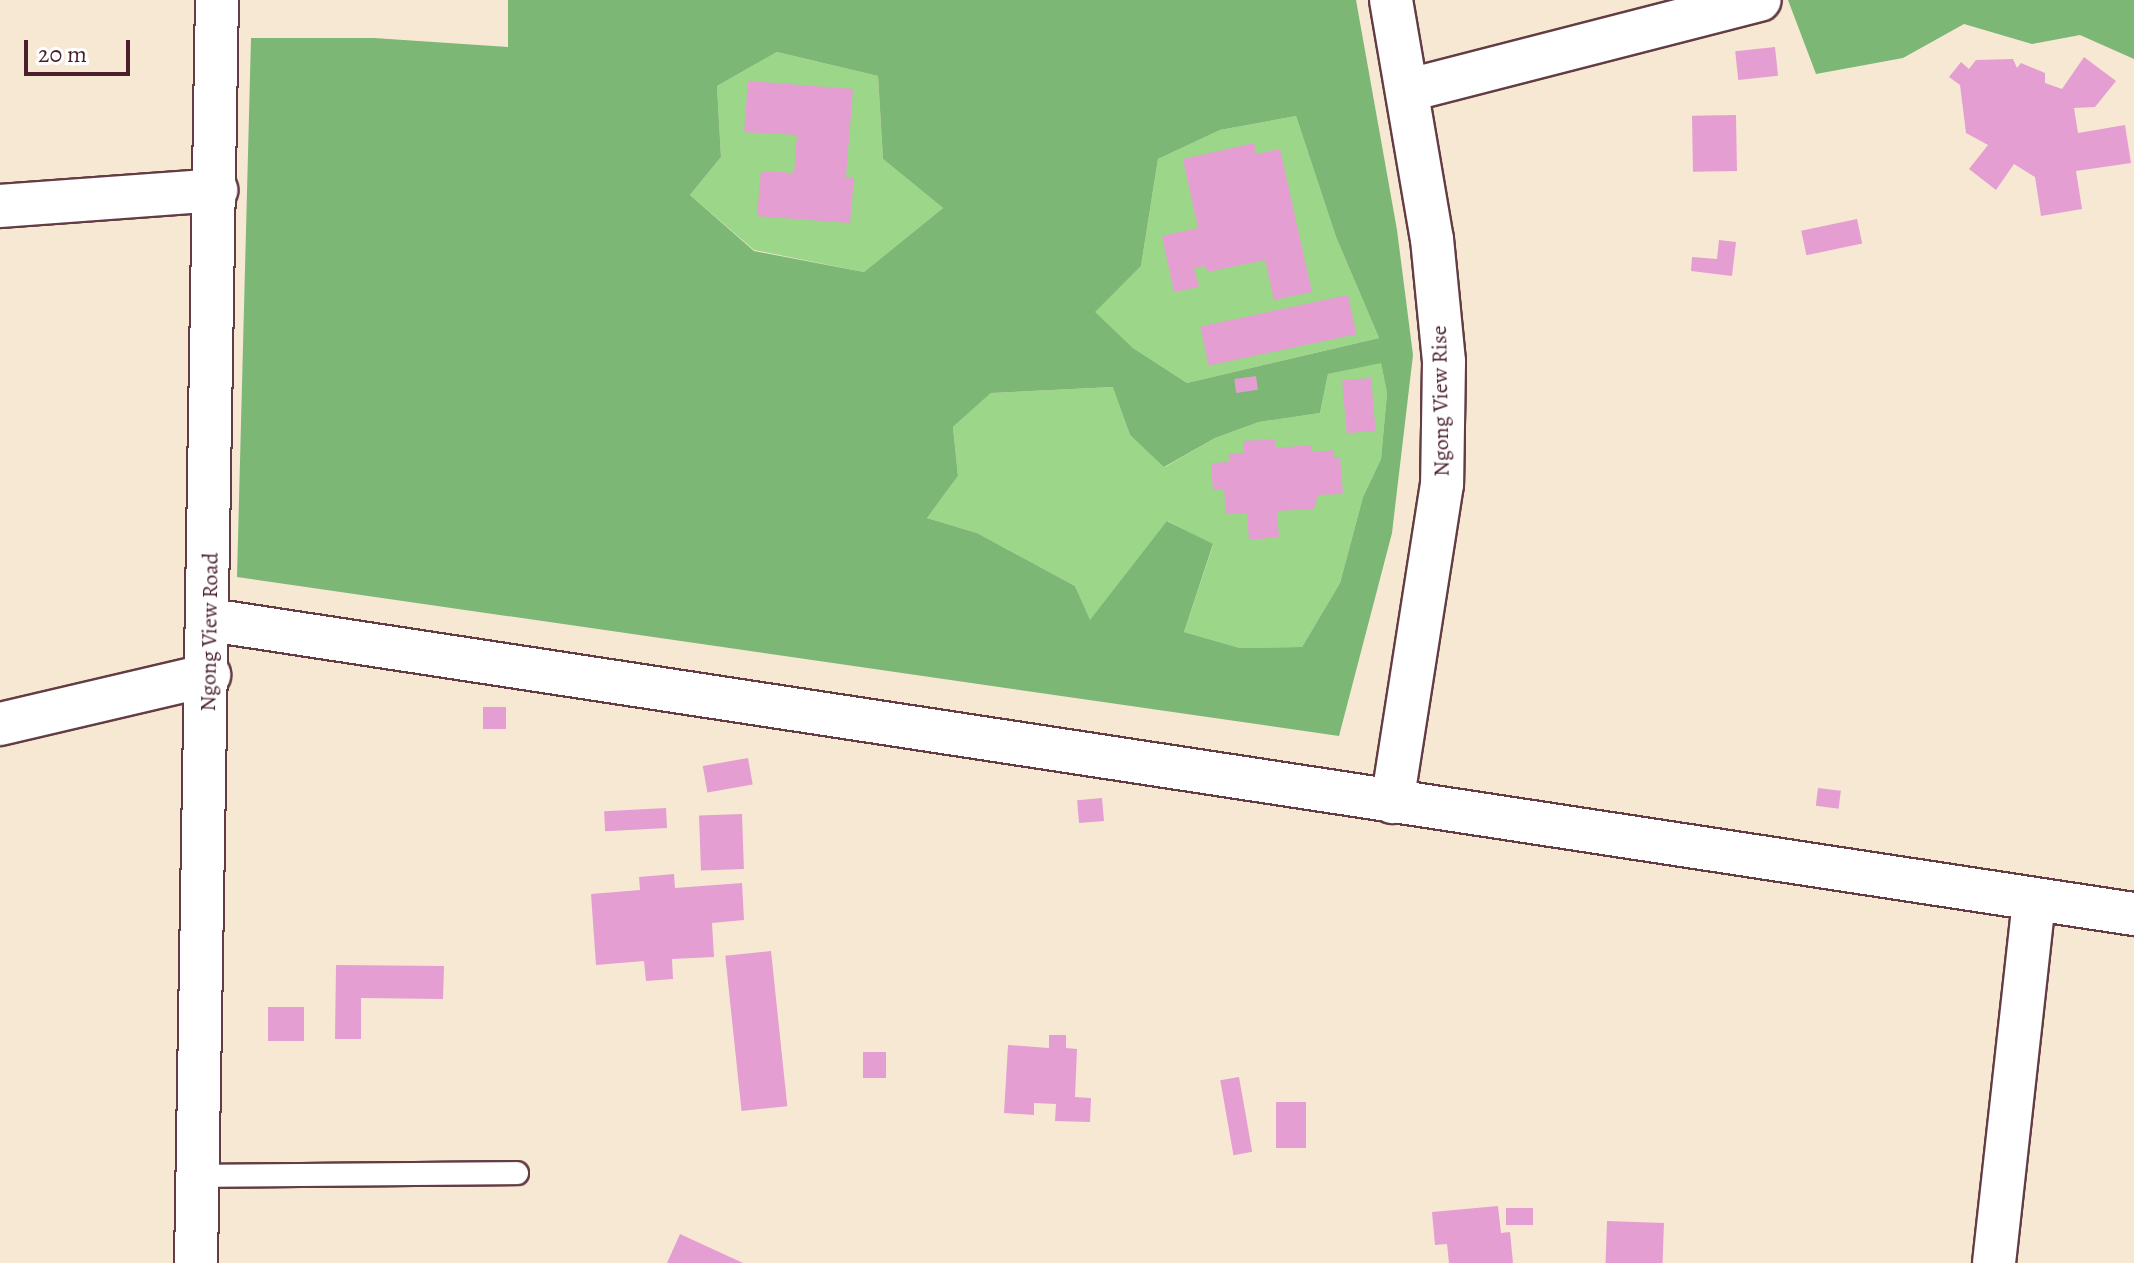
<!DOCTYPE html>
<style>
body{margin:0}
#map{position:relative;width:2134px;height:1263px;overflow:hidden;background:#f7e8d4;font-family:Alegreya,serif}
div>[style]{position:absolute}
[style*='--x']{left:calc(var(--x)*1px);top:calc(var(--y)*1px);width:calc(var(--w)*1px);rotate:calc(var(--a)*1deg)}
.green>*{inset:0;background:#9bd689}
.forest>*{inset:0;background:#7cb775}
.building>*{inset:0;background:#e49ed1;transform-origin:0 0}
.roads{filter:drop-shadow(2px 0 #643d44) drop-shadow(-2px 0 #643d44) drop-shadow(0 2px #643d44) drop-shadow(0 -2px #643d44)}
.service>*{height:22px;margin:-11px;padding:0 11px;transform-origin:11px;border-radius:11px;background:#fff}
.minor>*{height:42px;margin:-21px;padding:0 21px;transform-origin:21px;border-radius:21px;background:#fff}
span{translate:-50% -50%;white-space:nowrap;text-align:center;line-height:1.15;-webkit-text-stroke:6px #fff;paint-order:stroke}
.street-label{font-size:22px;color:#4a1f2b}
.scale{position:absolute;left:24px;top:40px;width:106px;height:36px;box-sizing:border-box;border:4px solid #4a1f2b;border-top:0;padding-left:10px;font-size:24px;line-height:28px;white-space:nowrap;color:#4a1f2b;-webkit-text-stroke:6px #fff;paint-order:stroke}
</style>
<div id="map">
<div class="green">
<i style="clip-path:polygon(777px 52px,878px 76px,883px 159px,943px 208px,864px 272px,754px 250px,690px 195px,721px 157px,717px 86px)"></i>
<i style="clip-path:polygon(1296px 116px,1336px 237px,1379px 338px,1187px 383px,1133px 348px,1094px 312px,1141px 266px,1158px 159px,1220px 130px)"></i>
<i style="clip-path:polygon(1381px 362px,1387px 393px,1381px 459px,1363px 497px,1340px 583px,1302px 647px,1240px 648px,1184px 632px,1213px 545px,1168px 521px,1090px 621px,1075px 586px,977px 533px,927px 518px,958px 476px,953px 427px,991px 393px,1114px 387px,1130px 435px,1165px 467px,1215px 438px,1259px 422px,1320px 413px,1328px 374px)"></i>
</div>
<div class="forest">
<i style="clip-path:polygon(evenodd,508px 0,1356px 0,1397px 230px,1413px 355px,1392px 533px,1339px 736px,237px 577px,251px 38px,374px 38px,508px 47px,508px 0,777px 52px,878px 76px,883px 159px,943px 208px,864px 272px,754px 251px,690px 195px,721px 157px,717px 86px,777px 52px,508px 0,1296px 116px,1336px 237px,1379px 338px,1187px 383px,1133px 348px,1095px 312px,1141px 266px,1158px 159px,1220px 130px,1296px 116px,508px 0,1381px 363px,1387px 393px,1381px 459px,1363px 497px,1340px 583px,1302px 647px,1240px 648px,1184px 632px,1213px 544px,1167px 521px,1090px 620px,1075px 586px,977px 533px,927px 518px,958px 476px,953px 427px,991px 393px,1113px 387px,1130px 435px,1164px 467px,1215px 438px,1259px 422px,1320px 413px,1328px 374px,1381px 363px)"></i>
<i style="clip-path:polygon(1788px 0,2134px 0,2134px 59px,2080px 35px,2032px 44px,1964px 24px,1903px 58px,1816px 74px)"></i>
</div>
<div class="building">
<i style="left:1775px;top:47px;width:29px;height:40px;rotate:84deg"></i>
<i style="clip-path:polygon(2084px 57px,2116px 81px,2095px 107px,2074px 108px,2078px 133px,2125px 125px,2131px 163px,2076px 171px,2082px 209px,2041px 216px,2035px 177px,2014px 164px,1996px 190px,1969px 169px,1988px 145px,1966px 133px,1960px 85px,1949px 77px,1961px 62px,1969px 69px,1976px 60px,2013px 59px,2017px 68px,2021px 63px,2045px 73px,2045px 83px,2062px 89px)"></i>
<i style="clip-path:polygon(748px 81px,853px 89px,846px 177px,854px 178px,850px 223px,757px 216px,761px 171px,794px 173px,797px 135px,744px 132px)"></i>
<i style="left:1736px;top:115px;width:56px;height:44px;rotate:89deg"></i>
<i style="clip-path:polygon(1254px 143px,1256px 154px,1280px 149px,1312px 292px,1274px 300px,1265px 260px,1207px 272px,1206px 266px,1194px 268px,1199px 287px,1174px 292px,1162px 236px,1198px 228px,1183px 159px)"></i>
<i style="left:1857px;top:219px;width:25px;height:57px;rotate:78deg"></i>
<i style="clip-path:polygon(1719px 240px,1736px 242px,1732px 276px,1691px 271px,1692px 257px,1717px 259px)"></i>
<i style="left:1348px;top:295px;width:40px;height:151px;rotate:78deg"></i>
<i style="left:1256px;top:376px;width:14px;height:22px;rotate:82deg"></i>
<i style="left:1371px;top:378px;width:53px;height:29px;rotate:85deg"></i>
<i style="clip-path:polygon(1275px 439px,1275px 448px,1312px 445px,1312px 452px,1334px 450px,1334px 457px,1340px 457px,1343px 494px,1318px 495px,1314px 509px,1277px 511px,1279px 537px,1249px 540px,1247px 513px,1226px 514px,1224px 489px,1213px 490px,1211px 463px,1230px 462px,1229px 454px,1244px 453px,1243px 441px)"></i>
<i style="left:506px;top:707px;width:22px;height:23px;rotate:90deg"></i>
<i style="left:748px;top:758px;width:27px;height:46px;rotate:80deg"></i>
<i style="left:1818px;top:788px;width:23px;height:18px;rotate:7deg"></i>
<i style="left:1102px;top:798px;width:23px;height:25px;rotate:85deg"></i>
<i style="left:666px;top:808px;width:20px;height:62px;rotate:87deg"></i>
<i style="left:742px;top:814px;width:55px;height:43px;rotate:88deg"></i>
<i style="clip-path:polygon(674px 874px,675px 888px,742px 883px,744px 920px,712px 923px,714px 957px,672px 959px,673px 979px,646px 981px,644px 961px,596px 965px,591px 894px,640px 890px,639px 877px)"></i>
<i style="left:771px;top:951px;width:156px;height:46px;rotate:84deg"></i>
<i style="clip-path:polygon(336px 965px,444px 966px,443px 999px,361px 998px,361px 1039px,335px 1039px)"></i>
<i style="left:268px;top:1007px;width:36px;height:34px"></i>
<i style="clip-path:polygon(1049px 1035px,1066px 1035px,1066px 1048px,1077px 1049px,1075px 1097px,1091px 1098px,1090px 1122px,1055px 1121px,1056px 1104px,1034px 1103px,1034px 1115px,1004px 1113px,1008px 1045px,1049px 1048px)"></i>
<i style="left:863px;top:1052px;width:23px;height:26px"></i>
<i style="left:1239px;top:1077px;width:76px;height:19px;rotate:80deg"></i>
<i style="left:1276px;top:1102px;width:30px;height:46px"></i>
<i style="clip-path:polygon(1498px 1206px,1501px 1233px,1510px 1232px,1513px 1263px,1449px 1263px,1447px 1244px,1435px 1245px,1432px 1212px)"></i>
<i style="left:1506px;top:1208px;width:27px;height:17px"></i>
<i style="left:1607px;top:1221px;width:57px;height:42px;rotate:2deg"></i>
<i style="clip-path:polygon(680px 1234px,743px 1263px,667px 1263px)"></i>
</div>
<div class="roads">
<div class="service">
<i style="--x:198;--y:1176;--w:319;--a:-0.5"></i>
</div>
<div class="minor">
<i style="--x:1391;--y:0;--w:242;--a:80.3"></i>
<i style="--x:1432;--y:239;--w:124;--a:84.4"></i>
<i style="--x:1444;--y:362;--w:122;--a:90.9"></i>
<i style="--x:1442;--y:484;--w:322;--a:98.9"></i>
<i style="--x:1409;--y:90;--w:362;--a:-14.4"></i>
<i style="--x:0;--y:206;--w:217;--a:-4.2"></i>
<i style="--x:210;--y:620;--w:1946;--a:8.69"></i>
<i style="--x:0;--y:724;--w:215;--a:-13.2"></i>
<i style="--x:196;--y:1263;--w:1263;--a:-89.05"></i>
<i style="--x:1994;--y:1263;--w:364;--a:-83.7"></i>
</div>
</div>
<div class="street-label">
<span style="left:1441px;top:401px;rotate:-91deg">Ngong View Rise</span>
<span style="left:210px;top:632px;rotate:-89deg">Ngong View Road</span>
</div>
<div class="scale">20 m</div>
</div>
